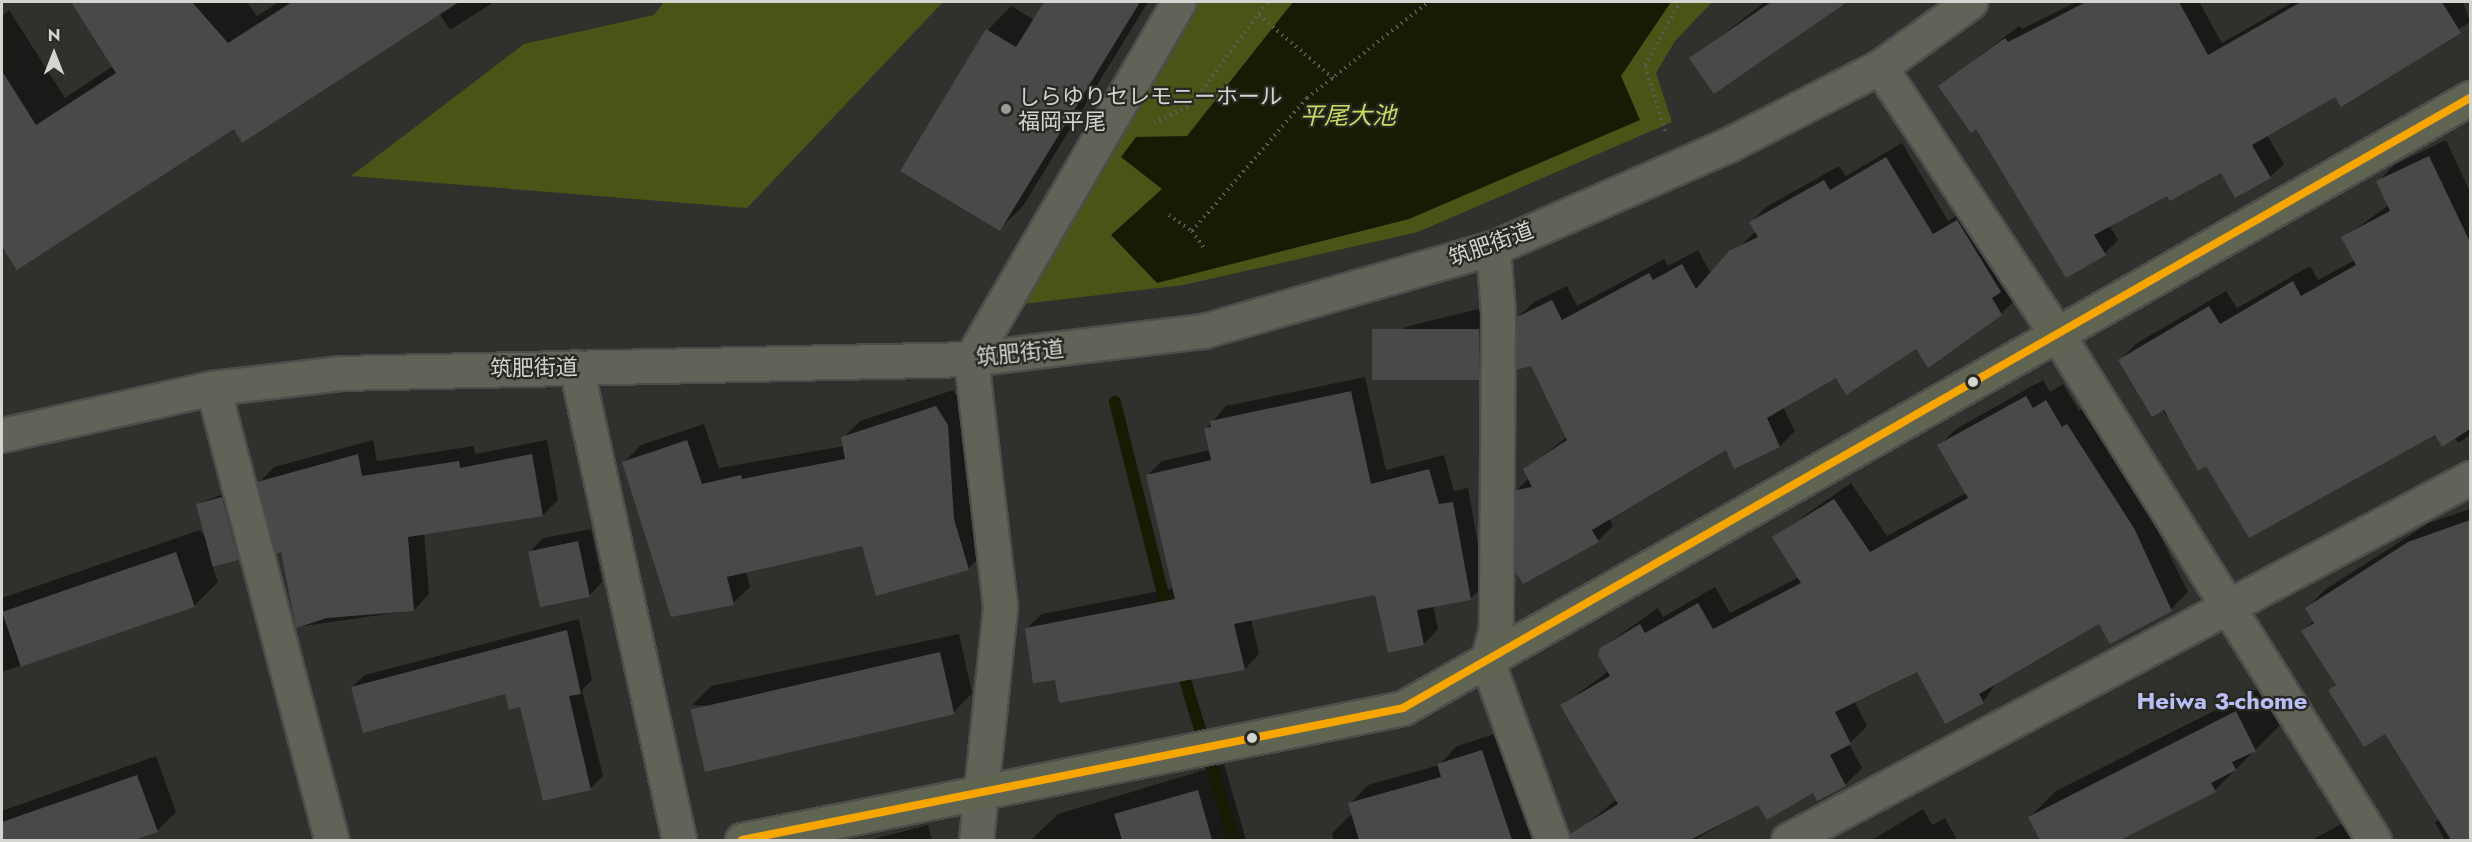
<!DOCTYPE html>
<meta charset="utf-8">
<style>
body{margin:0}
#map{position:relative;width:2472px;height:842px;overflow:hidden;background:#30312d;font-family:Jost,"Noto Sans JP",sans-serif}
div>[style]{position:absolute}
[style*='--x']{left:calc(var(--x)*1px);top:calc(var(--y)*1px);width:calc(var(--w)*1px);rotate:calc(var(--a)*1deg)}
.green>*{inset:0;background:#4b5417}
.water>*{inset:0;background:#171b04}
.shadow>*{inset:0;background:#0007}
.stream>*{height:12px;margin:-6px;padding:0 6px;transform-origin:6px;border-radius:6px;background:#171b04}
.building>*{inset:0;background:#494949;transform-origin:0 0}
.path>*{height:4px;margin-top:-2px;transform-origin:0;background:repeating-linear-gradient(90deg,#5d5f57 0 1.5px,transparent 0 6px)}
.roads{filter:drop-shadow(2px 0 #4d4e4b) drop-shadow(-2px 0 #4d4e4b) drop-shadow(0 2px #4d4e4b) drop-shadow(0 -2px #4d4e4b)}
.minor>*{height:33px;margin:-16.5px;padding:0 16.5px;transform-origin:16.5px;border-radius:16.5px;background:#616358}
.major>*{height:33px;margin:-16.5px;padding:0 16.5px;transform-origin:16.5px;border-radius:16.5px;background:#606453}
.bus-1>*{height:8px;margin:-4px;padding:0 4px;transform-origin:4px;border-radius:4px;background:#f7a600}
.dots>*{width:16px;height:16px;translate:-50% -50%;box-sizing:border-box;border:3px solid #272922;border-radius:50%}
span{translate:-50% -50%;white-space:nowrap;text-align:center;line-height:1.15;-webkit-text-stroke:4.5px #272922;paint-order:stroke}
.poi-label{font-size:22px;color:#d3d5d0}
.left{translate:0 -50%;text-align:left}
.street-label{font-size:22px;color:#d3d5d0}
.water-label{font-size:24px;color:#c7df60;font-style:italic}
.neighbourhood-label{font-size:24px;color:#b9bef7;font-weight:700}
.frame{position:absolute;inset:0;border:3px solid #d3d5d0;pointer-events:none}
.north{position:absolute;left:24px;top:24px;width:60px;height:60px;-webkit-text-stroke:4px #272922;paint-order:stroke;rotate:0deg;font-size:16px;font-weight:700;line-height:24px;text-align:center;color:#d3d5d0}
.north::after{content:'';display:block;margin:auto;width:21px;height:27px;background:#d3d5d0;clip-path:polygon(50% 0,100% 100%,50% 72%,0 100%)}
</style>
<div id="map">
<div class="green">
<i style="clip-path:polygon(664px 2px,943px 2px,747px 208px,351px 176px,524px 44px,654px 15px)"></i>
<i style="clip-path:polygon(1197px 2px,1712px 2px,1675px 41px,1656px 73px,1672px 122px,1418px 232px,1183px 285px,1023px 304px)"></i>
</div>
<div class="water">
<i style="clip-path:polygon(1293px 2px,1671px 2px,1621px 76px,1640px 120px,1409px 219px,1157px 283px,1111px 235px,1162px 189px,1121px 157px,1136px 137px,1187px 136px)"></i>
</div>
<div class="shadow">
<i style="clip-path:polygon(73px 2px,247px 2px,257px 16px,279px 2px,494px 2px,450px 30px,439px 13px,2px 252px,2px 16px,9px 10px,65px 98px,113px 66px)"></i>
<i style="clip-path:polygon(1046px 2px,1148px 2px,1023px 206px,1000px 229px,902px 170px,988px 30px,1011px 6px,1034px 20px)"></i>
<i style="clip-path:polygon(1765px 2px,1844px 2px,1714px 92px,1691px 59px)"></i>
<i style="clip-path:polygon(2076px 2px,2199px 2px,2222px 43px,2293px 2px,2463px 2px,2470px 22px,2341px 105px,2336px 95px,2267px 135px,2284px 164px,2270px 177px,2222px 171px,2167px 194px,2109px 225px,2118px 240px,2105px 253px,1940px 86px,2019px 26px,2022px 29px)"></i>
<i style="clip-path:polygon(2446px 140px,2470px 192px,2470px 435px,2458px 443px,2454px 437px,2435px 433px,2207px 464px,2120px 360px,2137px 343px,2226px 291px,2237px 308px,2310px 266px,2318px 280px,2355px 260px,2343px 238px,2389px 205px,2378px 182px,2394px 165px)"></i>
<i style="clip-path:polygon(1902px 143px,1948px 221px,1972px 206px,2016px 299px,2001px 314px,1836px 376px,1783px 407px,1795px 431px,1780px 446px,1727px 448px,1609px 518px,1613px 526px,1598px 541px,1517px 490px,1529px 478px,1524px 470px,1567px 437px,1532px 364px,1518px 317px,1534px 302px,1567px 286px,1577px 306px,1664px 259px,1668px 266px,1698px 250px,1711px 274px,1756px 231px,1751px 222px,1766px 207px,1839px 166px,1846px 176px)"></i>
<i style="clip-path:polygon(1507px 302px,1507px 349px,1478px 378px,1377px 356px,1405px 327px)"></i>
<i style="clip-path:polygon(1365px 377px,1386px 470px,1444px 455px,1454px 491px,1468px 488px,1485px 584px,1470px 599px,1433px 605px,1438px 629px,1424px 644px,1376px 594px,1251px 619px,1259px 654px,1245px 669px,1056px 678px,1027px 628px,1042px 614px,1174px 588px,1148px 475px,1162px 461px,1210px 450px,1206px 429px,1226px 406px)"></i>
<i style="clip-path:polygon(2043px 380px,2050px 392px,2063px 384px,2079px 411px,2084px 408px,2130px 486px,2134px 483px,2188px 592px,2171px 609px,2100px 622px,1998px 681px,1983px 702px,1918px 670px,1854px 701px,1867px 726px,1849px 744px,1862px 768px,1845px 785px,1759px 803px,1694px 840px,1593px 840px,1587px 824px,1617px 799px,1562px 705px,1609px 671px,1601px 648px,1658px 608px,1663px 617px,1715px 587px,1730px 613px,1799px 577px,1774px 537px,1851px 483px,1887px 536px,1966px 493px,1939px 446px,1956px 429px)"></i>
<i style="clip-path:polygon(953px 390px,964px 408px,971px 502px,985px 552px,968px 569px,863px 544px,746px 571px,750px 587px,733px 603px,624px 462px,641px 445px,704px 424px,719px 468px,844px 446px,843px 438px,860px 421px)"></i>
<i style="clip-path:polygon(373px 440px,377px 461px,474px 446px,475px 454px,547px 440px,558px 500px,543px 515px,424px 533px,429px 594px,414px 610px,297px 627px,282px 551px,259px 483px,274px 467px)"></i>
<i style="clip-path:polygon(229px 492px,245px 552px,212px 565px,218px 582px,194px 606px,2px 672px,2px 598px,200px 530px,205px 538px,197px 504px)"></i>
<i style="clip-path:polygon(2470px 509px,2470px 840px,2445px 840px,2435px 823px,2439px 819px,2385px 732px,2330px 690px,2337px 684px,2303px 631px,2314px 620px,2307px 608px,2326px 589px,2429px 523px)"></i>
<i style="clip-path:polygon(591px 529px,602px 582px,589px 596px,530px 552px,543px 538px)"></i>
<i style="clip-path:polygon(579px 619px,592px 680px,582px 690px,603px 776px,591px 788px,544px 799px,521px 706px,506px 692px,352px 687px,365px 675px)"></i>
<i style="clip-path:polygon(959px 634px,972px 693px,953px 713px,692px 705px,711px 686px)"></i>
<i style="clip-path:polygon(2263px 686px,2282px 723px,2215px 790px,2116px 840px,2041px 840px,2030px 817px,2056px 791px)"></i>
<i style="clip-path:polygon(1501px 732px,1536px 840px,1334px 840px,1332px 833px,1353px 813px,1350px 804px,1368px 785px,1439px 765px,1457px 746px)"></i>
<i style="clip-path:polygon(156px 756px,176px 812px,157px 831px,129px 840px,2px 840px,2px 811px)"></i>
<i style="clip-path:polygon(1224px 764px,1246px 840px,1031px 840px,1058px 814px)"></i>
<i style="clip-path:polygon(1923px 809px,1932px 825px,1945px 818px,1957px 840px,1872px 840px)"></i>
<i style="clip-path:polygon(2347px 821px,2359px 840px,2312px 840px)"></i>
<i style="clip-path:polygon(928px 825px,932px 840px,870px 840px)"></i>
</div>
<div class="stream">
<i style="--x:1115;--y:402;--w:219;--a:76"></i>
<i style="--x:1181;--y:667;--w:181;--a:73"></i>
</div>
<div class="building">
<i style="clip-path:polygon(71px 2px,192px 2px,228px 43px,292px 2px,459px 2px,242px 143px,234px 129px,17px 270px,2px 247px,2px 71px,36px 125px,116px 73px)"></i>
<i style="clip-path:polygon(1044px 2px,1140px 2px,1000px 231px,900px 171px,986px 29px,1016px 47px)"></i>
<i style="clip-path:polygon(1771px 2px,1847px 2px,1714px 94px,1689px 58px)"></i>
<i style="clip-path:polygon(2086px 2px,2179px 2px,2208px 55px,2301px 2px,2442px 2px,2461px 33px,2341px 107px,2335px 97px,2252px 145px,2271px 178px,2235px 198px,2221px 173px,2170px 201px,2167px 196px,2094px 235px,2106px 255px,2066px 278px,1976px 129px,1971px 133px,1938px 86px,2005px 38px,2008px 42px)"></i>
<i style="clip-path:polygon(2429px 156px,2470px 242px,2470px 429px,2442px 447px,2435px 435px,2249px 538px,2206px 466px,2198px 471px,2164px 410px,2152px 417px,2118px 360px,2209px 306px,2220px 324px,2293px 281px,2301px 296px,2356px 265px,2341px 237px,2390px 211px,2376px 181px)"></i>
<i style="clip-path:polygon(1886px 157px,1933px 234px,1957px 220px,2001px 292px,1992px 298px,2002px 315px,1928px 368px,1916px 349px,1846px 395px,1836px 378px,1767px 418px,1780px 447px,1734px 469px,1726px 450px,1592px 530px,1599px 542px,1523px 584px,1515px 571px,1516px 490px,1532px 487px,1523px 469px,1567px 440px,1531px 366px,1516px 370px,1517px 317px,1552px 300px,1562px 320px,1649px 273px,1653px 280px,1682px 264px,1696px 289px,1729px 251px,1758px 237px,1749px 222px,1824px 180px,1830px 190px)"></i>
<i style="left:1479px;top:329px;width:51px;height:107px;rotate:90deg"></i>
<i style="clip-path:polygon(1351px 391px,1371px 484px,1429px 469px,1439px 504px,1453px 502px,1471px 600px,1417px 610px,1424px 645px,1388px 653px,1375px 595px,1234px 624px,1245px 670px,1059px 703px,1055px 680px,1033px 683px,1025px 628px,1175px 599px,1146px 475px,1211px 460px,1204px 428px,1211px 427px,1210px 421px)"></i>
<i style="clip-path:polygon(2026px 396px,2033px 408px,2046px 400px,2062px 427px,2067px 424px,2134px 528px,2172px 611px,2110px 644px,2099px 624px,1979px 694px,1984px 703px,1945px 724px,1917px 672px,1835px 712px,1851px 744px,1830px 755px,1846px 786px,1817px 801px,1813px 793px,1767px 820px,1758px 805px,1690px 840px,1570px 840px,1570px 834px,1618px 804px,1560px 705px,1610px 676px,1598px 655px,1600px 648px,1640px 624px,1645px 633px,1698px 603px,1713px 629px,1801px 583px,1772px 537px,1834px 499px,1870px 552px,1968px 498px,1937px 445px)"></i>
<i style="clip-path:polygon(936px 406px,948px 425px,954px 519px,969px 570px,876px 596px,862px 546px,727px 577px,734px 605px,671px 617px,622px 462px,687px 440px,702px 484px,741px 475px,742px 479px,845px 459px,841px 437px)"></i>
<i style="clip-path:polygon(358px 454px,362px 476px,459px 461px,460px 468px,532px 454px,543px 516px,408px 537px,414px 611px,327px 618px,296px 628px,281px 552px,276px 554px,257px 482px)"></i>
<i style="left:222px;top:497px;width:65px;height:27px;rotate:75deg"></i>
<i style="clip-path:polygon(2470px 520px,2470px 840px,2451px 840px,2385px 734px,2364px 747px,2328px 690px,2336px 685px,2301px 631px,2314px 623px,2305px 608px,2408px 542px)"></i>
<i style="left:578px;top:541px;width:57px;height:51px;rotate:78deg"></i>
<i style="left:176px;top:552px;width:58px;height:184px;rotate:71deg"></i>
<i style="clip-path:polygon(567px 630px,581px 694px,569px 696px,591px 790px,543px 801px,520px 707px,509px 710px,505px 694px,363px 733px,351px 687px)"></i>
<i style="left:940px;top:652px;width:64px;height:256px;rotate:77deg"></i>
<i style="clip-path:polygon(2236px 711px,2256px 751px,2232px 762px,2236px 770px,2211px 783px,2216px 792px,2120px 840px,2040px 840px,2028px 817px)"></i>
<i style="clip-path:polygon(1482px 750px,1512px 840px,1359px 840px,1348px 803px,1441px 777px,1437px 764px)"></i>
<i style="clip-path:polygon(137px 775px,158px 832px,134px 840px,2px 840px,2px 822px)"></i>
<i style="clip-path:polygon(1198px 790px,1212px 840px,1122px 840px,1114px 814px)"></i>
</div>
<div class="path">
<i style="--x:1259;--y:15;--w:100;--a:40.5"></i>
<i style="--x:1154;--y:123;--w:41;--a:-25.9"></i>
<i style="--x:1191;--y:105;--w:128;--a:-53.6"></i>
<i style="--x:1665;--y:131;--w:69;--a:-106.9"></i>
<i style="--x:1645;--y:65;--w:72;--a:-60.9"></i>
<i style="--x:1169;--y:215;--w:28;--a:35"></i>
<i style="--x:1192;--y:231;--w:24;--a:55"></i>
<i style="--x:1192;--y:231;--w:176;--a:-49.2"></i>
<i style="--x:1307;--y:98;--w:154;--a:-38.4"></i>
</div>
<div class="roads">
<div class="minor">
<i style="--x:1880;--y:67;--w:320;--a:56.5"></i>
<i style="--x:2057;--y:334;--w:597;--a:57.93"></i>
<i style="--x:1493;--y:248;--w:65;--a:85.6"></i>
<i style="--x:1498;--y:313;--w:316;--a:90.4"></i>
<i style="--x:1496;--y:629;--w:33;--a:106"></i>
<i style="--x:1487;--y:661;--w:190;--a:70"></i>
<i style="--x:576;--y:367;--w:484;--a:77.7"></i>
<i style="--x:213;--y:388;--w:467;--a:75.3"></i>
<i style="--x:2;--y:435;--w:216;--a:-12.6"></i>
<i style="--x:213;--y:388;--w:128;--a:-6.7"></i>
<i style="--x:340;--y:373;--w:631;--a:-1.27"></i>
<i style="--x:971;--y:359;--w:234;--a:-6.9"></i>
<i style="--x:1203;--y:331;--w:302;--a:-16"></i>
<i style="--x:1493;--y:248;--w:257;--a:-23.7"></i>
<i style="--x:1728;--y:145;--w:171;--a:-27.2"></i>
<i style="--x:1880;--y:67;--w:111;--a:-35.8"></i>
<i style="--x:976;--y:840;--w:235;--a:-84.1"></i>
<i style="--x:1000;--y:606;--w:249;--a:-96.7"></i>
<i style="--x:971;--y:359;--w:413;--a:-59.8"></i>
<i style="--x:1788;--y:840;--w:772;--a:-27.96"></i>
</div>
<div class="major">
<i style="--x:742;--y:840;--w:674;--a:-11.29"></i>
<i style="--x:1403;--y:708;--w:1229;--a:-29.76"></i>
</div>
</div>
<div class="bus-1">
<i style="--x:742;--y:840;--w:674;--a:-11.29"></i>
<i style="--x:1403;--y:708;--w:1229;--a:-29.76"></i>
</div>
<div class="dots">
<i style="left:1006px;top:109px;background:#9a9c97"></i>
<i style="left:1973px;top:382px;background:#d3d5d0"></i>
<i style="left:1252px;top:738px;background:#d3d5d0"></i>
</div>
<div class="poi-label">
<span class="left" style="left:1018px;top:109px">しらゆりセレモニーホール<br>福岡平尾</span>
</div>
<div class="street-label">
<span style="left:1491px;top:244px;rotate:-20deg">筑肥街道</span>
<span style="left:1020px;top:353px;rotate:-6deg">筑肥街道</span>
<span style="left:534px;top:368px;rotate:-1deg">筑肥街道</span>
</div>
<div class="water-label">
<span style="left:1348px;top:116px">平尾大池</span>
</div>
<div class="neighbourhood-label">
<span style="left:2222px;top:701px">Heiwa 3-chome</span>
</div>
<div class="frame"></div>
<div class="north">N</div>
</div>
